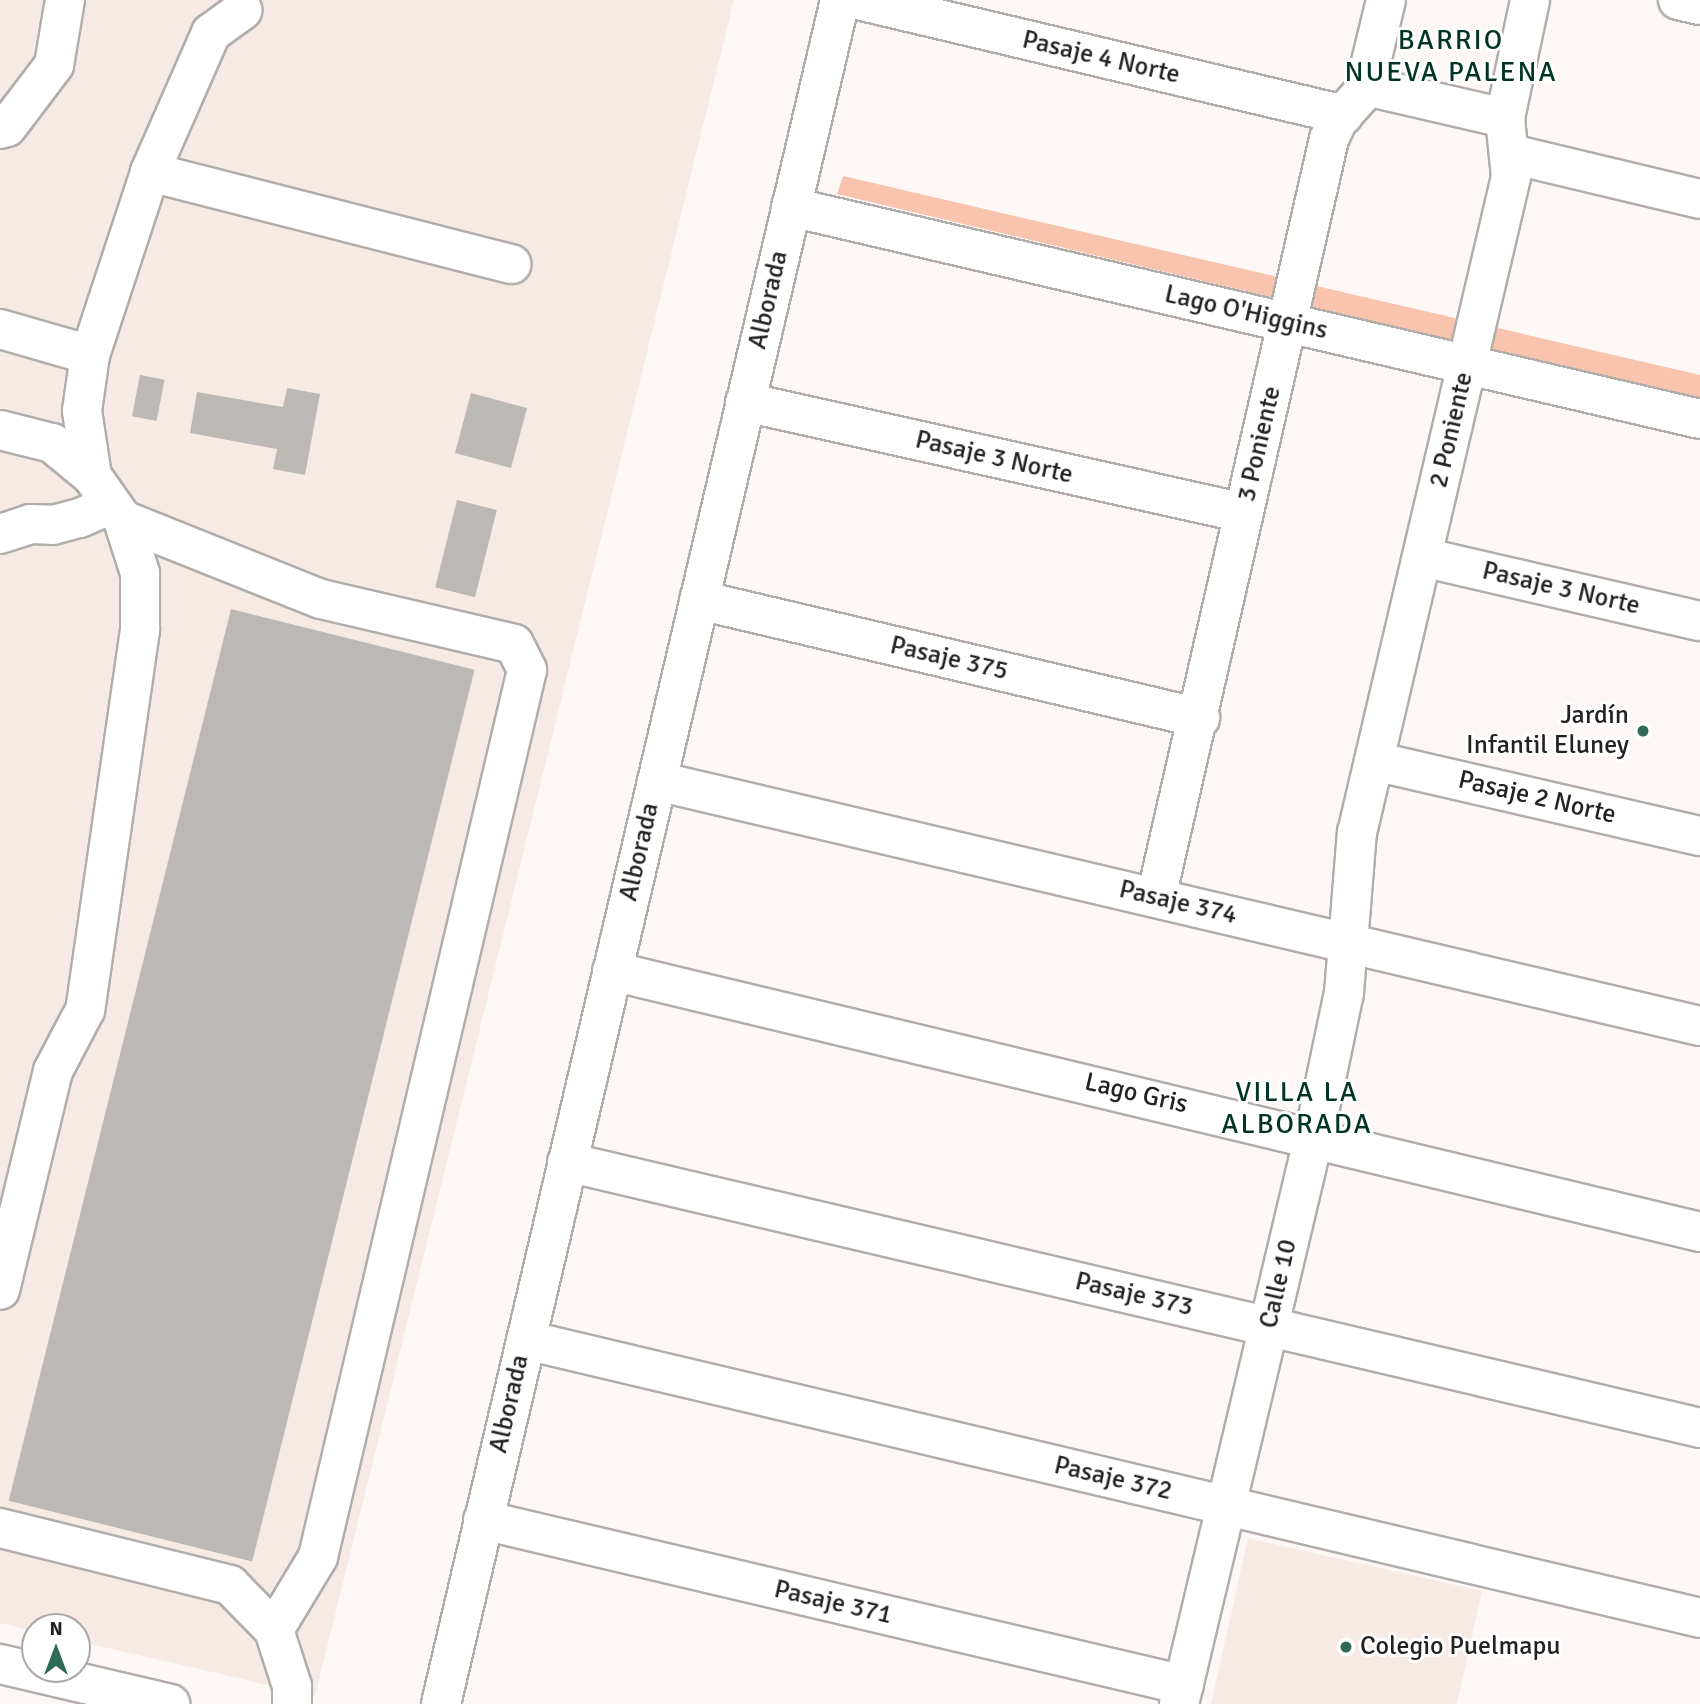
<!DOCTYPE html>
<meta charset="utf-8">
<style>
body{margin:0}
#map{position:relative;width:1700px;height:1704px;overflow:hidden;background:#fdf8f6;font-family:Signika,sans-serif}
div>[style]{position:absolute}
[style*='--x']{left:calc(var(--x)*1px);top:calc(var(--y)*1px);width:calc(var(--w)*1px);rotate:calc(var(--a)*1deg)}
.built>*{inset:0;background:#f7eae5}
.green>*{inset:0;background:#f9c4ad}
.building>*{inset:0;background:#bcb8b6;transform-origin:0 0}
.roads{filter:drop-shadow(2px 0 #b1adab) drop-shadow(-2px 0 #b1adab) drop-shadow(0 2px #b1adab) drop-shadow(0 -2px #b1adab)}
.minor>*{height:38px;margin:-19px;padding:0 19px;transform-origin:19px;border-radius:19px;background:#fff}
.major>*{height:38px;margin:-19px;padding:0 19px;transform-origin:19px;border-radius:19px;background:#fff}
.dots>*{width:19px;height:19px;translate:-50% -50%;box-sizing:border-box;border:4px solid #fff;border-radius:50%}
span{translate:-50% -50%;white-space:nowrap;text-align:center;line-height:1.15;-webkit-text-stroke:6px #fff;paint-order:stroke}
.street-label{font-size:26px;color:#232221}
.poi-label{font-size:26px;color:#232221}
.right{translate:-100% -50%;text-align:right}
.left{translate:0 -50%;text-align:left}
.neighbourhood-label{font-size:28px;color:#003424;letter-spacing:2px}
.north{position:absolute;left:21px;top:1613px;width:70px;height:70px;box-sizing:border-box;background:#fff;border:2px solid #a7a7a6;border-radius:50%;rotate:0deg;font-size:19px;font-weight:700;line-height:28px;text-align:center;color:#232221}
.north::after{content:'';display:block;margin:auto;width:24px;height:32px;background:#2f6a54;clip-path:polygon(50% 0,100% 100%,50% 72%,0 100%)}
</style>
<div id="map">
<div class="built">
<i style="clip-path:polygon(0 0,734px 0,315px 1696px,77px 1641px,77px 1627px,35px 1627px,35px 1631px,0 1623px)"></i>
<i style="clip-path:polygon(1248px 1538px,1482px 1591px,1457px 1704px,1211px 1704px)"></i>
</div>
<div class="green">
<i style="clip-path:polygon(843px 176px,1700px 375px,1700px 399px,837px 194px)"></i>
</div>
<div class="building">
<i style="left:140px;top:375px;width:25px;height:42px;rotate:11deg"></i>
<i style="clip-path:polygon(287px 388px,320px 394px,305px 475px,273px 469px,277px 449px,190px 433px,197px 392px,283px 407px)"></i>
<i style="left:471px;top:393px;width:58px;height:62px;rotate:15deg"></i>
<i style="left:457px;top:500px;width:41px;height:90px;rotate:14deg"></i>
<i style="left:231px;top:609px;width:251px;height:919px;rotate:14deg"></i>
</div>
<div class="roads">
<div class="minor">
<i style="--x:858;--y:0;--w:499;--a:13.3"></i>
<i style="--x:1678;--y:0;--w:23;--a:13"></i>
<i style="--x:1366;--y:86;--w:143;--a:13"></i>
<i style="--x:0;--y:129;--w:7;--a:-16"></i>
<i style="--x:7;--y:127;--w:78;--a:-52.8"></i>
<i style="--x:54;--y:65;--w:66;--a:-80.4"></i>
<i style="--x:1511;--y:154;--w:194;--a:13.4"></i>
<i style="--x:150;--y:172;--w:373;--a:14.3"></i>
<i style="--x:791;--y:207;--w:933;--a:13.13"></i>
<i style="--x:0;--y:329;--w:94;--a:16.1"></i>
<i style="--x:745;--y:402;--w:511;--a:12.54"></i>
<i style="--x:0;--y:430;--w:54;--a:14"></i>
<i style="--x:52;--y:443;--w:52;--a:39.5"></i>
<i style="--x:92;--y:476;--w:54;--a:54.8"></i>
<i style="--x:123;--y:520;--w:56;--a:72.2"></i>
<i style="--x:140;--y:573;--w:57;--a:90"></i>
<i style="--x:140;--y:630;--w:384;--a:98.2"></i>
<i style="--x:85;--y:1010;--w:69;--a:117.7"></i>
<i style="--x:53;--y:1071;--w:225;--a:103.6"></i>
<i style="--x:92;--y:476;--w:66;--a:-98.7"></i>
<i style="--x:82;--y:411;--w:57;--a:-81.9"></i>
<i style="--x:90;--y:355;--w:193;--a:-71.8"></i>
<i style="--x:150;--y:172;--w:152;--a:-66.3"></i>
<i style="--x:211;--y:33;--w:39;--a:-36"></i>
<i style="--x:123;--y:520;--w:213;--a:21.8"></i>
<i style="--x:321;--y:599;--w:198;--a:13.1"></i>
<i style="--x:514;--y:644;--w:29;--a:63"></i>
<i style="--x:527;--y:670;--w:911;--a:103.26"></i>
<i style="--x:318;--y:1557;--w:85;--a:121.1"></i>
<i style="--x:0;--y:534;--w:32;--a:-18"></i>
<i style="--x:30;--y:524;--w:23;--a:2"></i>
<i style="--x:53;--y:525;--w:28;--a:-15"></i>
<i style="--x:80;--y:518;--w:34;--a:-24"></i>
<i style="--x:1422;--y:557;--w:285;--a:13"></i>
<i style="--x:699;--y:600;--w:515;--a:13.25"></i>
<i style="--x:1374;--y:761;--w:335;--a:13"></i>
<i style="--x:657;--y:781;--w:1071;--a:13.22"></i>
<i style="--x:1156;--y:898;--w:778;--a:-77.16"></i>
<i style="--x:1329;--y:139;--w:21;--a:-65"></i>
<i style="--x:1338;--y:120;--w:39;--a:-48"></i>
<i style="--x:1364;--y:91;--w:94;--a:-76.4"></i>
<i style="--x:612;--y:971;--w:1119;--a:13.49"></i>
<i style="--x:567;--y:1162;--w:1164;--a:13.21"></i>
<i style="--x:526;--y:1340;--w:1206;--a:13.32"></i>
<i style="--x:483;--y:1520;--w:720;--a:13.25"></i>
<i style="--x:0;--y:1528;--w:237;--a:13.9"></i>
<i style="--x:230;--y:1585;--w:63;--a:45.6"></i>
<i style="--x:274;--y:1630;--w:59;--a:72.2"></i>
<i style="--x:292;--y:1686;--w:18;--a:90"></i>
<i style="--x:441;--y:1704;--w:1750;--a:-76.82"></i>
<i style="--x:1179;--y:1704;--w:584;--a:-76.63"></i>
<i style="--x:1314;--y:1136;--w:146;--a:-78.2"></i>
<i style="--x:1344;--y:993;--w:161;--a:-85.4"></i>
<i style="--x:1357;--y:833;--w:674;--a:-76.79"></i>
<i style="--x:1511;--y:177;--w:59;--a:-95.8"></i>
<i style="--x:1505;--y:118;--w:121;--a:-78"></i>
</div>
<div class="major">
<i style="--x:0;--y:1664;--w:175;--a:13.2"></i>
</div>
</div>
<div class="dots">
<i style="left:1643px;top:731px;background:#2f6a54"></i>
<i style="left:1346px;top:1647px;background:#2f6a54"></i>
</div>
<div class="street-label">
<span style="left:1101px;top:58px;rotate:13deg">Pasaje 4 Norte</span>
<span style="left:769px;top:300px;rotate:-77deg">Alborada</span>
<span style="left:1246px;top:313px;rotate:13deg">Lago O'Higgins</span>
<span style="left:1452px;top:430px;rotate:-77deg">2 Poniente</span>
<span style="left:1260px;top:444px;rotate:-77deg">3 Poniente</span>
<span style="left:994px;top:458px;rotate:13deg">Pasaje 3 Norte</span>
<span style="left:1561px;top:589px;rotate:13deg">Pasaje 3 Norte</span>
<span style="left:949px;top:659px;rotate:13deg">Pasaje 375</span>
<span style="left:1537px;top:798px;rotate:13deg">Pasaje 2 Norte</span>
<span style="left:640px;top:852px;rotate:-77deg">Alborada</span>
<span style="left:1178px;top:903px;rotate:13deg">Pasaje 374</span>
<span style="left:1136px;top:1094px;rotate:13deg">Lago Gris</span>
<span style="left:1279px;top:1284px;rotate:-77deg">Calle 10</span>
<span style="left:1134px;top:1295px;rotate:13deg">Pasaje 373</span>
<span style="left:510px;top:1404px;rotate:-77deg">Alborada</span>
<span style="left:1113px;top:1479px;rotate:13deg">Pasaje 372</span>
<span style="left:833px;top:1603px;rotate:13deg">Pasaje 371</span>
</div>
<div class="poi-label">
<span class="right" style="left:1629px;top:731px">Jardín<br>Infantil Eluney</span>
<span class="left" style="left:1360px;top:1647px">Colegio Puelmapu</span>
</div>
<div class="neighbourhood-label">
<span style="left:1451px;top:56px">BARRIO<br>NUEVA PALENA</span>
<span style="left:1297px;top:1108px">VILLA LA<br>ALBORADA</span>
</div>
<div class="north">N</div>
</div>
